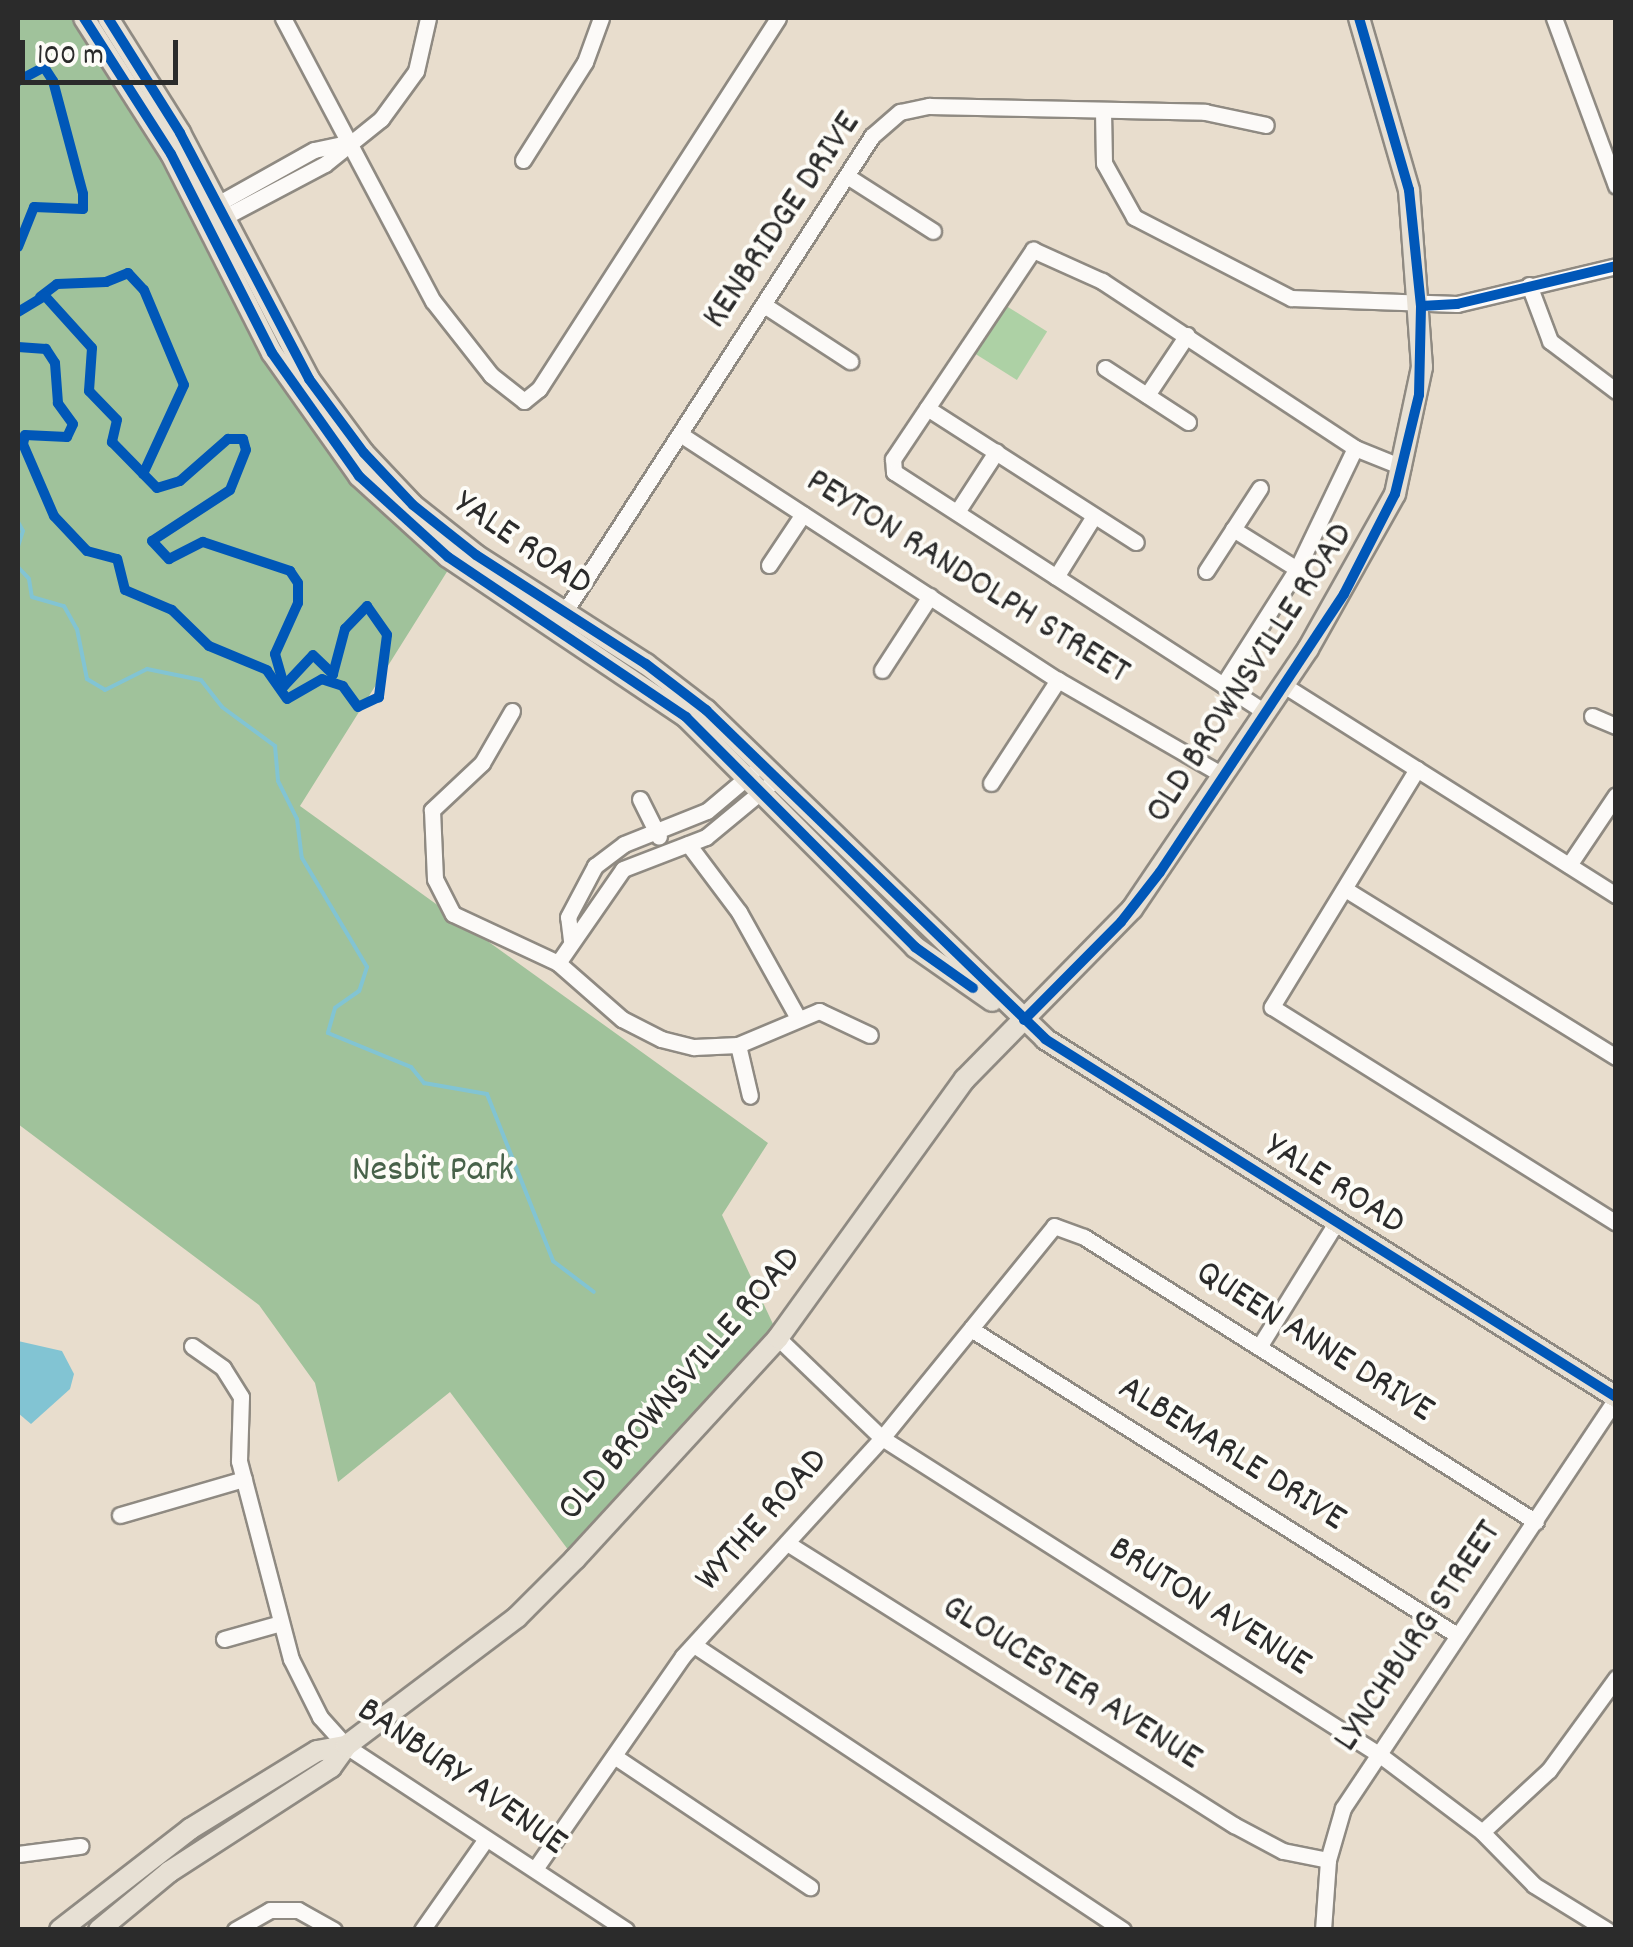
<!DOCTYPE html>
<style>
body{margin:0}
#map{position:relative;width:1633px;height:1947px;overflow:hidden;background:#e8ddcd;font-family:Dekko,sans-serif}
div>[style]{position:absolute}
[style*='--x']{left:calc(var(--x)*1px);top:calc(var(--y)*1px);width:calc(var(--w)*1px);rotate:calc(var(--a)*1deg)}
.green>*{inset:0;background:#add1a5;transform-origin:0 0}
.forest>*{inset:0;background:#a0c29b}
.water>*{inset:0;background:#82c4d3}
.stream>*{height:4px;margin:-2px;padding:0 2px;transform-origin:2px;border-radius:2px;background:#82c4d3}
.roads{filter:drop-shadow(2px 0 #8f8a82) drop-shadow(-2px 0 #8f8a82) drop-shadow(0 2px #8f8a82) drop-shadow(0 -2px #8f8a82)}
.minor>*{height:15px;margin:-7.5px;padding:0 7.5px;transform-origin:7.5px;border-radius:7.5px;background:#fcfaf8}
.major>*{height:20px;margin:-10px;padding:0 10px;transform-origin:10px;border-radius:10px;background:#e7e0d4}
.cycleway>*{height:10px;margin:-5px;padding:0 5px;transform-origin:5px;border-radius:5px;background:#0057b8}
span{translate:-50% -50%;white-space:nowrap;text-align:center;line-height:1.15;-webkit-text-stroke:8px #fdfcf7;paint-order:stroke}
.street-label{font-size:38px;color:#2b2b2b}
.park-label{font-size:38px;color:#48624a}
.frame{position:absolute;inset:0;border:20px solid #2b2b2b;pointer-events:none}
.scale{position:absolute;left:20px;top:40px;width:158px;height:45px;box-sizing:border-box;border:5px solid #2b2b2b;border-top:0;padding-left:12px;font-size:30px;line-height:35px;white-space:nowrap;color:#2b2b2b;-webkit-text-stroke:8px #fdfcf7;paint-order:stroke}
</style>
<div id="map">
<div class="green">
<i style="left:1003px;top:304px;width:52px;height:57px;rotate:32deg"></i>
</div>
<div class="forest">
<i style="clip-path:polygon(18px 18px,111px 18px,355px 439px,465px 543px,300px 806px,768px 1143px,722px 1215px,779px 1337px,575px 1559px,450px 1392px,338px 1482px,315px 1383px,259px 1305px,18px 1124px)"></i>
</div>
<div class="water">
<i style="clip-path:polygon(18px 1341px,62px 1351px,74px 1374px,70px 1389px,31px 1424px,18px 1413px)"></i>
</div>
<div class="stream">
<i style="--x:18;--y:522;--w:10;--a:61"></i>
<i style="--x:23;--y:531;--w:16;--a:108"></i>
<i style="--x:18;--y:567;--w:16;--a:47"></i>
<i style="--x:29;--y:579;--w:18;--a:81"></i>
<i style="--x:32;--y:597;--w:33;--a:16"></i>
<i style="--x:64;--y:606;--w:26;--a:61"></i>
<i style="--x:77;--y:629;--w:51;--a:78.7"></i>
<i style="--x:87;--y:679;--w:21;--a:31"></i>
<i style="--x:105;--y:690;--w:47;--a:-26.6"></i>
<i style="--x:147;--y:669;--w:55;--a:11.5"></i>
<i style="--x:201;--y:680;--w:34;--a:52"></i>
<i style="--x:222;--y:707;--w:66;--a:36.3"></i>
<i style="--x:275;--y:746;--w:35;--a:85"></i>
<i style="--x:278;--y:781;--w:42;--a:63.4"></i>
<i style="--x:297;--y:819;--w:39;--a:83"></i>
<i style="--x:302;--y:858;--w:127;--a:59.2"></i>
<i style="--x:367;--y:967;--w:25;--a:108"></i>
<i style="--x:359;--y:991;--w:29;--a:145"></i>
<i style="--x:335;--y:1008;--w:26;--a:106"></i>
<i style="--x:328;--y:1033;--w:90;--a:22.3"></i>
<i style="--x:411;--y:1067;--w:21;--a:51"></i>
<i style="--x:424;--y:1083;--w:64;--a:9.9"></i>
<i style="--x:487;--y:1094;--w:180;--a:68.4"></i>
<i style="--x:553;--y:1261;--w:51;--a:37.1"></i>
</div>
<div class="roads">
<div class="minor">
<i style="--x:283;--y:18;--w:320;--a:62.1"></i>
<i style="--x:433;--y:301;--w:94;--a:51.9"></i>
<i style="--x:491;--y:375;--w:42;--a:38.2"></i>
<i style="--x:524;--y:401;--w:19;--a:-39"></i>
<i style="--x:539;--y:389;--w:441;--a:-57.2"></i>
<i style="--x:1554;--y:18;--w:179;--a:69.7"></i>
<i style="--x:1103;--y:111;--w:52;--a:88.9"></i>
<i style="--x:1104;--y:163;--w:62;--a:60.9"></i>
<i style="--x:1134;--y:217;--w:177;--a:27.3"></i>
<i style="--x:1291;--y:298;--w:166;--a:2.1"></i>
<i style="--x:1457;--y:304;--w:163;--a:-13.4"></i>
<i style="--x:523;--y:160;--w:116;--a:-57.7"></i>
<i style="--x:585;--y:62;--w:47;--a:-70"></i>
<i style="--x:847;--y:176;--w:102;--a:32.6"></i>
<i style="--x:212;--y:207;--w:117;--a:-29.2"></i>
<i style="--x:314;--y:150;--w:30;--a:-12"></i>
<i style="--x:215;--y:222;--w:124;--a:-27.8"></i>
<i style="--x:325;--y:164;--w:72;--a:-38.8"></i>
<i style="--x:381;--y:119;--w:59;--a:-53.9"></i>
<i style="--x:416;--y:71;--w:54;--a:-77.2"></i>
<i style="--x:1529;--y:285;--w:60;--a:69.4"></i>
<i style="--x:1550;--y:341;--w:83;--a:37.1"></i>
<i style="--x:764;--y:305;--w:103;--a:33.1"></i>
<i style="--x:1105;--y:368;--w:99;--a:33"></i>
<i style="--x:1147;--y:395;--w:72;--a:-56.3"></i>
<i style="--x:927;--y:408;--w:248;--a:32.7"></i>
<i style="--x:680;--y:434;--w:451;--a:33.1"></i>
<i style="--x:1058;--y:680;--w:188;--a:30"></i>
<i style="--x:957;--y:512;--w:72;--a:-57"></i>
<i style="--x:1233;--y:529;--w:75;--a:32"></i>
<i style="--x:769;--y:565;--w:61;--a:-56.3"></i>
<i style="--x:1206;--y:571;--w:99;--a:-57"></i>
<i style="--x:1056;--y:577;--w:72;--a:-58.1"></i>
<i style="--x:560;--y:619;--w:575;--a:-57.14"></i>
<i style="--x:872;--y:136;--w:37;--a:-41"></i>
<i style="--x:900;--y:112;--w:30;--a:-12"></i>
<i style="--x:929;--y:106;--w:276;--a:1.2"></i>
<i style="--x:1205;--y:112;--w:62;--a:12"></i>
<i style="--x:882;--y:670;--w:88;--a:-57"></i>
<i style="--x:1282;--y:684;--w:395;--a:32.3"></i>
<i style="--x:1223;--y:685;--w:138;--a:-57.5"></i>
<i style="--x:1297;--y:569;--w:134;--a:-64.4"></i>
<i style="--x:512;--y:711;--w:60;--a:120"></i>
<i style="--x:482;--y:763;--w:69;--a:136.8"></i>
<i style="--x:432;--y:810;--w:69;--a:87.5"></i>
<i style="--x:435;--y:879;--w:39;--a:63"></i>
<i style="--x:453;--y:914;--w:116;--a:25"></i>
<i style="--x:558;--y:963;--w:85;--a:41.2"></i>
<i style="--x:622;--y:1019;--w:44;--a:27.1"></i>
<i style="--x:661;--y:1039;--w:34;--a:14"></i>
<i style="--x:694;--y:1047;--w:44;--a:-2.6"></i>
<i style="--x:738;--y:1045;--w:88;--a:-22.8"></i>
<i style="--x:819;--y:1011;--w:56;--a:25.2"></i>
<i style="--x:1265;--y:712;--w:442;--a:-147.1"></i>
<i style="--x:894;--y:472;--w:13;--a:-94"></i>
<i style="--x:893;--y:459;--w:252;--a:-56.2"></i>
<i style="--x:1033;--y:250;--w:76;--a:24.2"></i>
<i style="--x:1102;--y:281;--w:303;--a:33.4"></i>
<i style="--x:1355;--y:448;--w:51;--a:22"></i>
<i style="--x:1592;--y:716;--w:26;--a:23"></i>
<i style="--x:1417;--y:769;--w:279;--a:121.4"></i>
<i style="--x:1272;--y:1007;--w:406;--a:32.1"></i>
<i style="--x:991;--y:783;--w:123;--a:-57"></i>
<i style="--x:640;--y:799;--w:42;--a:63.4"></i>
<i style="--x:688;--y:844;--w:85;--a:53.1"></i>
<i style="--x:739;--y:912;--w:119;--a:60.9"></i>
<i style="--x:1569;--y:865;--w:84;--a:-56.1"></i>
<i style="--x:1345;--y:889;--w:319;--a:31.8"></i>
<i style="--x:571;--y:940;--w:23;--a:-97"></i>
<i style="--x:568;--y:917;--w:58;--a:-62.1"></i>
<i style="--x:595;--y:866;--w:36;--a:-37"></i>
<i style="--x:624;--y:844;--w:89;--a:-21.7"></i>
<i style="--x:707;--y:811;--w:59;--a:-40.2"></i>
<i style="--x:558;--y:963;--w:114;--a:-55.3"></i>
<i style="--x:623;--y:869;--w:89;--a:-21.1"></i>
<i style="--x:706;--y:837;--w:91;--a:-39.6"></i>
<i style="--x:738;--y:1045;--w:52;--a:76.8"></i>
<i style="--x:971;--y:1329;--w:574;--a:32.2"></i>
<i style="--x:778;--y:1338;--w:144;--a:43.9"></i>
<i style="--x:882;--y:1438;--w:590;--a:32.48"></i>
<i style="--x:1380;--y:1755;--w:128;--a:37"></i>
<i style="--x:1482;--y:1832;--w:74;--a:45.5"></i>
<i style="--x:1534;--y:1885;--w:86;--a:31.7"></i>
<i style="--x:192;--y:1346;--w:38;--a:35"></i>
<i style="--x:223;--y:1368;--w:34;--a:58"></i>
<i style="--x:241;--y:1397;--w:64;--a:91.8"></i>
<i style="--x:239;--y:1461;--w:205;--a:75.3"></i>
<i style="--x:291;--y:1659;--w:65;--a:63.4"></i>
<i style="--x:320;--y:1717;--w:39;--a:48"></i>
<i style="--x:346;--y:1746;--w:335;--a:33.3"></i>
<i style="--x:1259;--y:1347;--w:146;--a:-58.2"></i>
<i style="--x:120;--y:1515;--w:129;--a:-16.2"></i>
<i style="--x:787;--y:1543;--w:529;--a:32.25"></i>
<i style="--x:1234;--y:1825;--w:55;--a:28"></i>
<i style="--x:1283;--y:1851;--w:46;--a:11.3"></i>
<i style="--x:224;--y:1639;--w:59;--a:-15.7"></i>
<i style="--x:694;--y:1645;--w:515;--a:33.6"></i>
<i style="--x:614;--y:1756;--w:236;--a:33.8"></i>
<i style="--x:1482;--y:1832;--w:91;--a:-42.8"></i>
<i style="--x:1549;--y:1770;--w:114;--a:-53.9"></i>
<i style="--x:18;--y:1854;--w:63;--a:-7.4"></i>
<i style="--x:535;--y:1869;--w:259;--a:-55.2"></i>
<i style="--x:683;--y:1656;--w:295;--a:-47.6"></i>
<i style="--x:882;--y:1438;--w:273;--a:-50.9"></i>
<i style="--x:1054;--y:1226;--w:32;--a:20"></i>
<i style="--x:1084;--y:1237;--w:534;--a:32.23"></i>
<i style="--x:235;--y:1930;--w:40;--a:-29.7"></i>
<i style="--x:270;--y:1910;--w:28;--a:0"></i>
<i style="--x:298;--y:1910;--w:41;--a:29.1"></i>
<i style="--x:422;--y:1930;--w:111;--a:-54.9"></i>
<i style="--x:1323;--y:1930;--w:70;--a:-85.9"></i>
<i style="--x:1328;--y:1860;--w:54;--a:-73.9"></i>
<i style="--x:1343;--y:1808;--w:493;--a:-56.3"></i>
</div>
<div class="major">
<i style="--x:84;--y:18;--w:161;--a:57.4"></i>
<i style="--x:171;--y:154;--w:223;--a:63.1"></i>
<i style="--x:272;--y:353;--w:151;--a:54.7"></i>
<i style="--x:359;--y:476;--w:120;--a:42.3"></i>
<i style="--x:448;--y:557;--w:287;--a:33.9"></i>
<i style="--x:686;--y:717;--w:325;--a:45.1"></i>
<i style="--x:915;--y:947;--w:94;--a:35"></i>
<i style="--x:108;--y:18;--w:136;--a:57.9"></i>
<i style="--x:180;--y:133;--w:278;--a:62.3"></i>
<i style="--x:309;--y:379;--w:92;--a:53.4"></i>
<i style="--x:364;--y:453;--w:71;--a:46.7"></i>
<i style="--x:413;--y:505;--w:80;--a:38.4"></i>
<i style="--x:476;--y:555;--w:202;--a:32.7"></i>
<i style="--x:646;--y:664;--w:76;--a:37.5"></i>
<i style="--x:706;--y:710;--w:472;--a:44.1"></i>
<i style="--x:1045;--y:1039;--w:674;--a:32.09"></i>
<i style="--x:60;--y:1930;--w:165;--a:-37.8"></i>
<i style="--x:190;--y:1829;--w:149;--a:-31.6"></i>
<i style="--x:317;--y:1751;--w:29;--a:-10"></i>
<i style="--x:99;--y:1930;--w:91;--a:-39.6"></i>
<i style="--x:169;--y:1872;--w:193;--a:-32.9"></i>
<i style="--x:331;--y:1767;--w:26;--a:-54"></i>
<i style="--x:346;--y:1746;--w:214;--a:-37"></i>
<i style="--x:517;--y:1617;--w:82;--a:-45"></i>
<i style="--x:575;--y:1559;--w:300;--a:-47.4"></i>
<i style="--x:778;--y:1338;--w:319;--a:-54.2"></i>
<i style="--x:965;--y:1079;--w:238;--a:-45.5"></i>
<i style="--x:1132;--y:909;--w:314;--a:-55.9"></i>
<i style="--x:1308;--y:649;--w:178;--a:-60.7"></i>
<i style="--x:1395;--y:494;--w:130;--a:-78"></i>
<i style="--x:1422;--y:367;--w:177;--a:-94.2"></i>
<i style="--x:1409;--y:190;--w:179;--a:-106.2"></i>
</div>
</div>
<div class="cycleway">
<i style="--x:84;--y:18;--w:161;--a:57.4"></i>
<i style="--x:171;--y:154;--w:223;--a:63.1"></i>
<i style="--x:272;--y:353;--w:151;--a:54.7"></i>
<i style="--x:359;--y:476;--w:120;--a:42.3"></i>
<i style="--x:448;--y:557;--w:287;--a:33.9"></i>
<i style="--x:686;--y:717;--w:325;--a:45.1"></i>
<i style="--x:915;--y:947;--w:71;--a:35.3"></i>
<i style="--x:108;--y:18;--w:136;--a:57.9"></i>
<i style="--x:180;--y:133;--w:278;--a:62.3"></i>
<i style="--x:309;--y:379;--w:92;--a:53.4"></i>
<i style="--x:364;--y:453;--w:71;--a:46.7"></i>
<i style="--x:413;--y:505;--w:80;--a:38.4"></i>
<i style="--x:476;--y:555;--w:202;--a:32.7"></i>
<i style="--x:646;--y:664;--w:76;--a:37.5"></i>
<i style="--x:706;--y:710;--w:472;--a:44.1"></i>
<i style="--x:1045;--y:1039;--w:674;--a:32.09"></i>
<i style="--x:18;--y:81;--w:30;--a:-28"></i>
<i style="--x:44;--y:67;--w:17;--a:57"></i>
<i style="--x:53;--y:81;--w:117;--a:75.1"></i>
<i style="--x:83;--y:194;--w:15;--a:90"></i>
<i style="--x:83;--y:209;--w:49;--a:-177.7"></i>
<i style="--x:34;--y:207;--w:43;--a:111.8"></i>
<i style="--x:40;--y:297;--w:21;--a:-37"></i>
<i style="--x:57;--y:284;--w:49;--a:-2.3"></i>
<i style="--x:106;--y:282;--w:24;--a:-22"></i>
<i style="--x:128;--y:273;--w:23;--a:47"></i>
<i style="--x:144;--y:290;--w:103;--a:67.2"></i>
<i style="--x:184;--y:385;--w:98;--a:114.7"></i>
<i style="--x:1421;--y:306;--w:36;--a:-3"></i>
<i style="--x:1457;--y:304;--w:163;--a:-13.4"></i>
<i style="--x:18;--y:312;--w:31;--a:-31"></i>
<i style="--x:45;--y:296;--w:70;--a:47.9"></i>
<i style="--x:92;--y:348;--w:43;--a:94"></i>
<i style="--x:89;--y:391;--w:40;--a:46"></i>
<i style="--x:117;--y:420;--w:23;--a:103"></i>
<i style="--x:112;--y:442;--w:64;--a:45.6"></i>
<i style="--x:157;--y:488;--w:24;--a:-17"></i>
<i style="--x:180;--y:481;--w:64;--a:-41.2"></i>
<i style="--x:228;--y:439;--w:15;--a:0"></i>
<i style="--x:243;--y:439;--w:11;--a:75"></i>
<i style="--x:246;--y:450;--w:43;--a:111.8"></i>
<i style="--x:230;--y:490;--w:93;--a:146.8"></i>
<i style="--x:152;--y:541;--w:25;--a:47"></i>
<i style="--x:169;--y:559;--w:38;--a:-27"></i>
<i style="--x:203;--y:542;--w:92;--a:18.4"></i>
<i style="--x:290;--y:571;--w:14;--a:56"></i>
<i style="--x:298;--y:583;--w:20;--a:90"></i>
<i style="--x:298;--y:603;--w:56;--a:114.3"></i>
<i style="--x:275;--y:654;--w:33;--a:74"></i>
<i style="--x:284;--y:686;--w:42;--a:-46.9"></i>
<i style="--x:313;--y:655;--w:28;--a:44"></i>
<i style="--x:333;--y:674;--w:47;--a:-75.1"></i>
<i style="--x:345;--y:629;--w:32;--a:-46"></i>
<i style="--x:367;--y:606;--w:35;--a:55"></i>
<i style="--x:387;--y:635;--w:63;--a:97.4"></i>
<i style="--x:379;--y:697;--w:23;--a:155"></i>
<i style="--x:358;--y:707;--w:26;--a:-126"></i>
<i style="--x:343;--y:686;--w:22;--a:-162"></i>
<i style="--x:322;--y:679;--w:40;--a:150.3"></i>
<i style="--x:287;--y:699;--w:35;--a:-125"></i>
<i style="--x:267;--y:670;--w:63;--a:-157.5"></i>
<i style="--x:209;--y:646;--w:52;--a:-135.8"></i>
<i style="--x:172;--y:610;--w:51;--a:-156.9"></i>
<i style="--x:125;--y:590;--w:32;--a:-104"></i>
<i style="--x:117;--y:559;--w:31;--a:-165"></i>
<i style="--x:87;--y:551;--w:48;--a:-133.3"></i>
<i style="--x:54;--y:516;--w:78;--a:-113.3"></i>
<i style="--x:23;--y:444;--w:9;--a:-77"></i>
<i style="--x:25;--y:435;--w:42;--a:2.7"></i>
<i style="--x:67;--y:437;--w:14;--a:-65"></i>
<i style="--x:73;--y:424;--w:26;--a:-126"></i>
<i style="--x:58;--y:403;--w:40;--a:-94.3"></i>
<i style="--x:55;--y:363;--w:17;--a:-123"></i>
<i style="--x:46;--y:349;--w:28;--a:-176"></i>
<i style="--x:1024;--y:1020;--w:138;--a:-45.3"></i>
<i style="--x:1121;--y:922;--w:63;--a:-52"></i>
<i style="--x:1160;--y:872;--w:333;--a:-56.5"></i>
<i style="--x:1344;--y:594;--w:112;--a:-63"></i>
<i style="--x:1395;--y:494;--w:102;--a:-76.4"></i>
<i style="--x:1419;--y:395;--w:89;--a:-88.7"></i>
<i style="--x:1421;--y:306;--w:117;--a:-95.9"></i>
<i style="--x:1409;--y:190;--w:179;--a:-106.2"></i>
</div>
<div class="street-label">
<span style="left:783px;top:221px;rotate:-56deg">KENBRIDGE DRIVE</span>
<span style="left:522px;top:545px;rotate:34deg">YALE ROAD</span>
<span style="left:967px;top:578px;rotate:32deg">PEYTON RANDOLPH STREET</span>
<span style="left:1251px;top:674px;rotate:-57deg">OLD BROWNSVILLE ROAD</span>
<span style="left:1334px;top:1186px;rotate:32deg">YALE ROAD</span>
<span style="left:1314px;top:1343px;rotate:32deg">QUEEN ANNE DRIVE</span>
<span style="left:681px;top:1385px;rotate:-49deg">OLD BROWNSVILLE ROAD</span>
<span style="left:1231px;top:1455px;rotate:32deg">ALBEMARLE DRIVE</span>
<span style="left:763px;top:1521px;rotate:-48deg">WYTHE ROAD</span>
<span style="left:1209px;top:1608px;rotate:32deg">BRUTON AVENUE</span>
<span style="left:1419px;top:1637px;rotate:-56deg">LYNCHBURG STREET</span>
<span style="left:1071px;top:1684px;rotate:32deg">GLOUCESTER AVENUE</span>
<span style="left:461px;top:1778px;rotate:35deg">BANBURY AVENUE</span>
</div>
<div class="park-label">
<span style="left:433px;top:1172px">Nesbit Park</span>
</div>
<div class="frame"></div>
<div class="scale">100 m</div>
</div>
